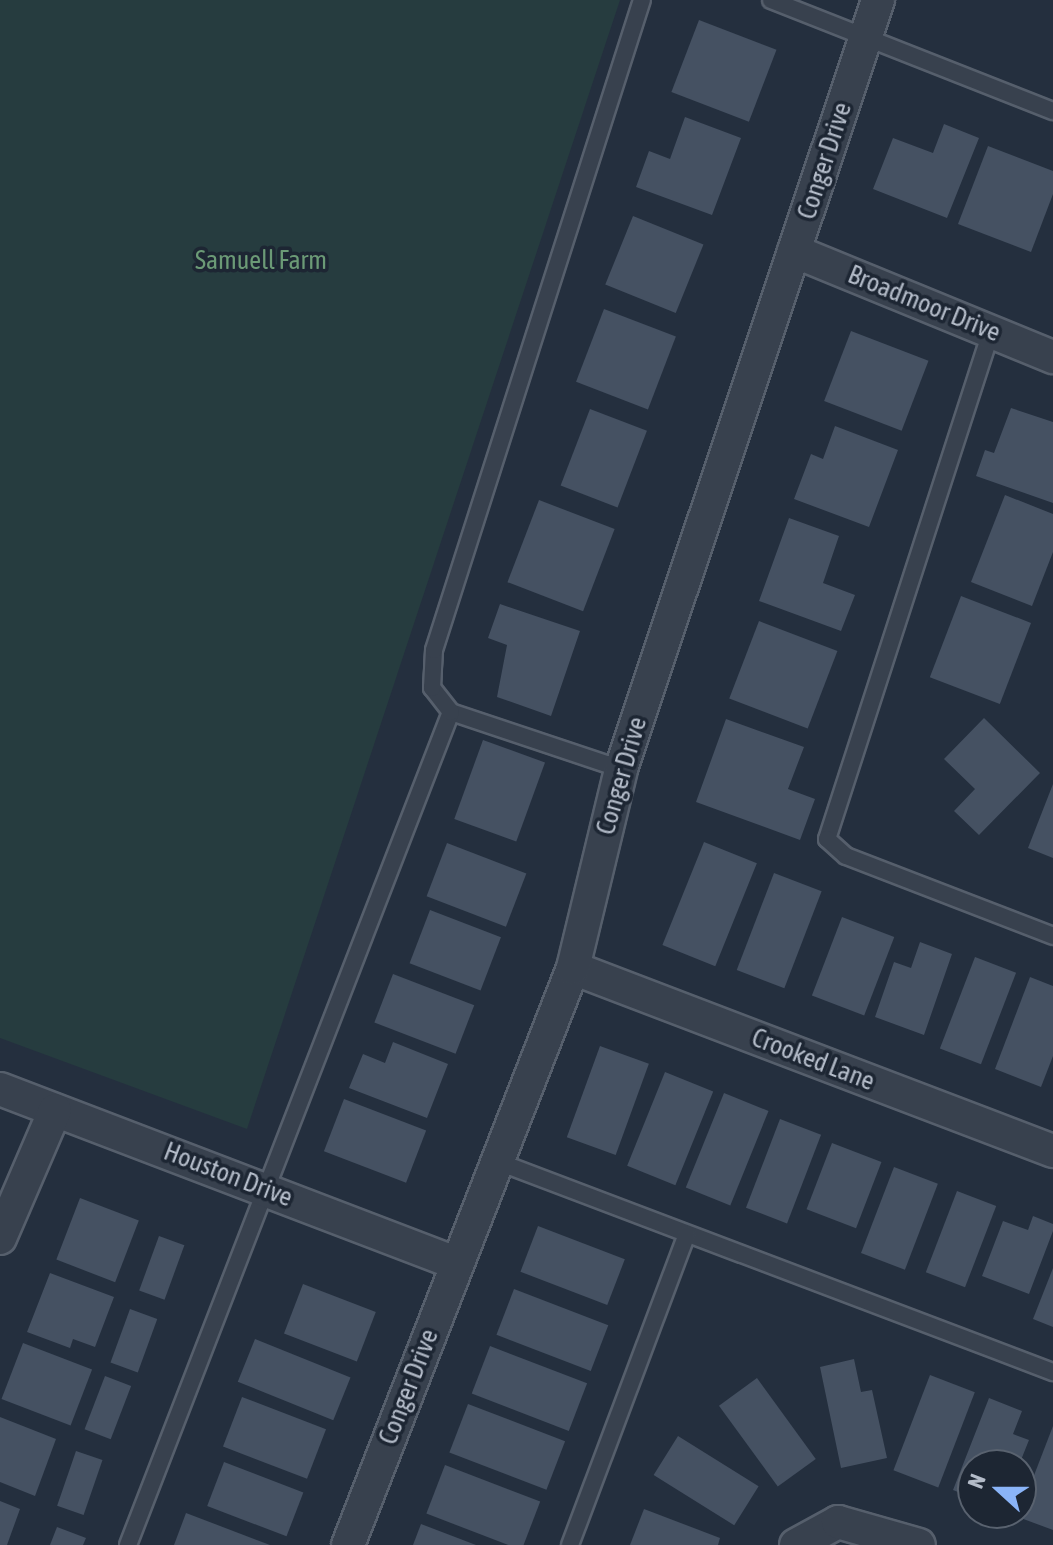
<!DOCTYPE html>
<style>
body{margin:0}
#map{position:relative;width:1053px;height:1545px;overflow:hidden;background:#242f3e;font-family:"Asap Condensed",sans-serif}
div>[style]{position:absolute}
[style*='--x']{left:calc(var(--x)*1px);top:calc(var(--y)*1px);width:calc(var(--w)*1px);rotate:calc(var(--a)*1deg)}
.green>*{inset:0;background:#263c3f}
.building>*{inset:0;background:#455162;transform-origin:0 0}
.roads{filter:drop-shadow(2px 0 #565f6c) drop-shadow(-2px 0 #565f6c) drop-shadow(0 2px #565f6c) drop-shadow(0 -2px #565f6c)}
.service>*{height:16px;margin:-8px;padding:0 8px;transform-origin:8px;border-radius:8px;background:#38414e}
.minor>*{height:32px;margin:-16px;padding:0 16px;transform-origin:16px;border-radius:16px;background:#38414e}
span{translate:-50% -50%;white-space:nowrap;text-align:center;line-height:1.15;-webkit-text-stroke:7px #1d2633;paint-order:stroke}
.street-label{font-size:26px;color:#b4bcc9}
.park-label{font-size:26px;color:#6b9a76}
.north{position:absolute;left:957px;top:1449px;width:80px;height:80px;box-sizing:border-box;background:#1d2633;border:2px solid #59626f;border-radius:50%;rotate:291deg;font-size:22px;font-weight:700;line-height:32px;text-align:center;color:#b4bcc9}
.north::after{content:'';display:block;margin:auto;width:28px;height:36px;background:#8ab4f8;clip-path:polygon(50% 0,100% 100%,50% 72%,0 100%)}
</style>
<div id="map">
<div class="green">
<i style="clip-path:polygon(0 0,620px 0,247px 1129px,0 1038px)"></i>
</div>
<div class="building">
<i style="left:699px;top:20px;width:83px;height:77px;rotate:21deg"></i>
<i style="clip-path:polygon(685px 117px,741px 138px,712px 215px,636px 187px,649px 151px,670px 159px)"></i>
<i style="clip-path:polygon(944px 124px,979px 138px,947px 218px,873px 189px,893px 138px,933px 153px)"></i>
<i style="clip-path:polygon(988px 146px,1053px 171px,1053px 194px,1031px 252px,958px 224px)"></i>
<i style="left:633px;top:216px;width:76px;height:74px;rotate:22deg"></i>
<i style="left:604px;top:309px;width:77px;height:78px;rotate:21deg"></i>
<i style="left:851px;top:331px;width:83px;height:75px;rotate:21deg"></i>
<i style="clip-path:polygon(1011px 408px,1053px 422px,1053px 503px,976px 476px,985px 450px,994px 453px)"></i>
<i style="left:590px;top:409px;width:61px;height:82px;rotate:21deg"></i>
<i style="clip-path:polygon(835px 426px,898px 450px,869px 527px,794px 499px,811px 454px,823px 459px)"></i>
<i style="clip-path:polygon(1005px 495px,1053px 514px,1053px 552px,1032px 606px,971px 582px)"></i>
<i style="left:539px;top:500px;width:81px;height:88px;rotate:21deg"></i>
<i style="clip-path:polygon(789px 518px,839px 536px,823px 583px,855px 595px,841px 631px,759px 601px)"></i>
<i style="left:961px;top:596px;width:75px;height:87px;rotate:21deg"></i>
<i style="clip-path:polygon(500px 604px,580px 631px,551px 716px,497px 697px,507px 645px,488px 638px)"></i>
<i style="left:759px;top:621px;width:84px;height:83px;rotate:21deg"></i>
<i style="clip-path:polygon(984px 718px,1040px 773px,979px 835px,954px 811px,975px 789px,944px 759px)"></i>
<i style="clip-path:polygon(726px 719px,804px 747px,788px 789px,815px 799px,800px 840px,696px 802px)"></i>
<i style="left:483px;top:740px;width:66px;height:84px;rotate:20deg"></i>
<i style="clip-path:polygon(1053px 784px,1053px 858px,1028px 848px)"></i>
<i style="left:704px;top:842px;width:57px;height:111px;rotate:22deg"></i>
<i style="left:447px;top:843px;width:85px;height:57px;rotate:21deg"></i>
<i style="left:774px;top:873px;width:51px;height:104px;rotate:21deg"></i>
<i style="left:430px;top:910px;width:76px;height:57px;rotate:21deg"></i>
<i style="left:842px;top:917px;width:56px;height:84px;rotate:21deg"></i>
<i style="clip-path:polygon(920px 942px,952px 954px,924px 1035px,875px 1017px,894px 962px,911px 968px)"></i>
<i style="left:975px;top:957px;width:44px;height:98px;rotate:21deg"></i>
<i style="left:393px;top:974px;width:87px;height:52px;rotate:21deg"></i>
<i style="clip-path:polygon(1030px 977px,1053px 986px,1053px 1056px,1041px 1087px,995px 1069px)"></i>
<i style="clip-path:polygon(393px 1042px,448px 1064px,427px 1118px,349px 1088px,363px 1054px,385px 1063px)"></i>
<i style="left:600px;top:1046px;width:52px;height:97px;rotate:20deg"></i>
<i style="left:665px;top:1072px;width:52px;height:101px;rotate:22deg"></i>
<i style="left:724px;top:1093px;width:48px;height:102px;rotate:22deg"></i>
<i style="left:344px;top:1099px;width:88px;height:56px;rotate:21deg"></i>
<i style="left:780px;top:1119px;width:44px;height:95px;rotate:21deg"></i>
<i style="left:832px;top:1143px;width:53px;height:71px;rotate:21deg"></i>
<i style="left:894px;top:1167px;width:47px;height:92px;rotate:21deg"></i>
<i style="left:957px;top:1191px;width:42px;height:87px;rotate:21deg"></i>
<i style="left:80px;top:1198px;width:63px;height:66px;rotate:21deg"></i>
<i style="clip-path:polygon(1033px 1216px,1053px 1224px,1053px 1231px,1029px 1294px,982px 1276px,1003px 1221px,1028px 1230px)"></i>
<i style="left:538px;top:1226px;width:93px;height:49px;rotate:21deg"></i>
<i style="left:159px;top:1236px;width:27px;height:58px;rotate:20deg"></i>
<i style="clip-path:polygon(1053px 1268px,1053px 1327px,1033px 1319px)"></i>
<i style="clip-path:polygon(50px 1273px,114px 1297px,95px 1347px,73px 1339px,70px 1348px,27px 1332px)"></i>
<i style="left:303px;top:1284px;width:78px;height:53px;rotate:21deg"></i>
<i style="left:514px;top:1289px;width:101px;height:49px;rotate:21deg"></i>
<i style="left:130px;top:1309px;width:29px;height:57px;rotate:20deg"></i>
<i style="left:255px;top:1339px;width:103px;height:46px;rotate:22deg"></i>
<i style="left:23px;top:1343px;width:74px;height:60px;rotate:21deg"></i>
<i style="left:490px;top:1346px;width:104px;height:51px;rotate:21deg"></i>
<i style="clip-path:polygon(854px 1359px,861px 1392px,872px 1390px,887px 1458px,841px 1468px,820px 1367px)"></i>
<i style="left:930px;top:1375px;width:48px;height:102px;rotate:21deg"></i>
<i style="left:105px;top:1376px;width:28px;height:57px;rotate:21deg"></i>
<i style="left:757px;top:1378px;width:100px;height:47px;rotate:54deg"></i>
<i style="left:242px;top:1397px;width:90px;height:53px;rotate:21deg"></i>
<i style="clip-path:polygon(989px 1398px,1022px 1411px,1013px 1434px,1029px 1440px,1019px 1465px,973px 1465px,973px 1498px,953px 1490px)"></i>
<i style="left:468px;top:1404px;width:104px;height:52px;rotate:21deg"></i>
<i style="clip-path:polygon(0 1417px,56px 1439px,35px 1496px,0 1482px)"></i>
<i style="clip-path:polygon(1053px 1426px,1053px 1530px,1018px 1517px)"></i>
<i style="left:678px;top:1436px;width:95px;height:46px;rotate:32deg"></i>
<i style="left:76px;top:1451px;width:28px;height:58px;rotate:19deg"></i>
<i style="left:224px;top:1462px;width:85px;height:47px;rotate:21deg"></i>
<i style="left:445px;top:1465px;width:102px;height:52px;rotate:21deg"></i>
<i style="clip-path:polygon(0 1501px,20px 1509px,7px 1545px,0 1545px)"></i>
<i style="clip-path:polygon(644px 1509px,720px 1538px,718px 1545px,630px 1545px)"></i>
<i style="clip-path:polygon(186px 1513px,270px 1545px,174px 1545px)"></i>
<i style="clip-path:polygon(421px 1524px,476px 1545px,413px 1545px)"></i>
<i style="clip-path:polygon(57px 1527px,86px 1538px,83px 1545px,50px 1545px)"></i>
</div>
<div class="roads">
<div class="service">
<i style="--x:771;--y:0;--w:303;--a:21.5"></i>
<i style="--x:991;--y:332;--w:533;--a:107.92"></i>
<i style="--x:827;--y:839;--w:25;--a:42"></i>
<i style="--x:846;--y:856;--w:222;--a:21.1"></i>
<i style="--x:451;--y:712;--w:179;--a:18.5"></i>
<i style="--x:496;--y:1161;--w:596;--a:20.75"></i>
<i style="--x:128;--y:1545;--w:893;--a:-68.81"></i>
<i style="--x:451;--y:712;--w:31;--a:-128"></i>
<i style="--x:432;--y:688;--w:38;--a:-87"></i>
<i style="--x:434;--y:650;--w:682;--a:-72.26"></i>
<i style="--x:570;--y:1545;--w:332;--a:-69.4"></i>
</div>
<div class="minor">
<i style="--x:794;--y:251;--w:280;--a:22.3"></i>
<i style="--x:573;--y:968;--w:514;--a:20.87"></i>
<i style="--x:0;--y:1089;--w:488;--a:20.9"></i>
<i style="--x:0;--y:1238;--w:139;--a:-66.7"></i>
<i style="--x:348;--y:1545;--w:619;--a:-68.7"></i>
<i style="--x:573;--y:968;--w:205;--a:-76.4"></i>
<i style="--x:621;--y:769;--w:811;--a:-71.52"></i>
<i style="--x:796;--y:1545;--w:48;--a:-28.7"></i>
<i style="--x:838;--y:1522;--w:84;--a:15.9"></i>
</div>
</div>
<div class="street-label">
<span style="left:825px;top:161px;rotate:-72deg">Conger Drive</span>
<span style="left:924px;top:304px;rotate:22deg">Broadmoor Drive</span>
<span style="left:622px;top:776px;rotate:-74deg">Conger Drive</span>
<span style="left:813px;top:1060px;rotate:21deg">Crooked Lane</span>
<span style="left:228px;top:1175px;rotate:21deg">Houston Drive</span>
<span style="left:409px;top:1387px;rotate:-69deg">Conger Drive</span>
</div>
<div class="park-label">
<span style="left:261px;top:261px">Samuell Farm</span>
</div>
<div class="north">N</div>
</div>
